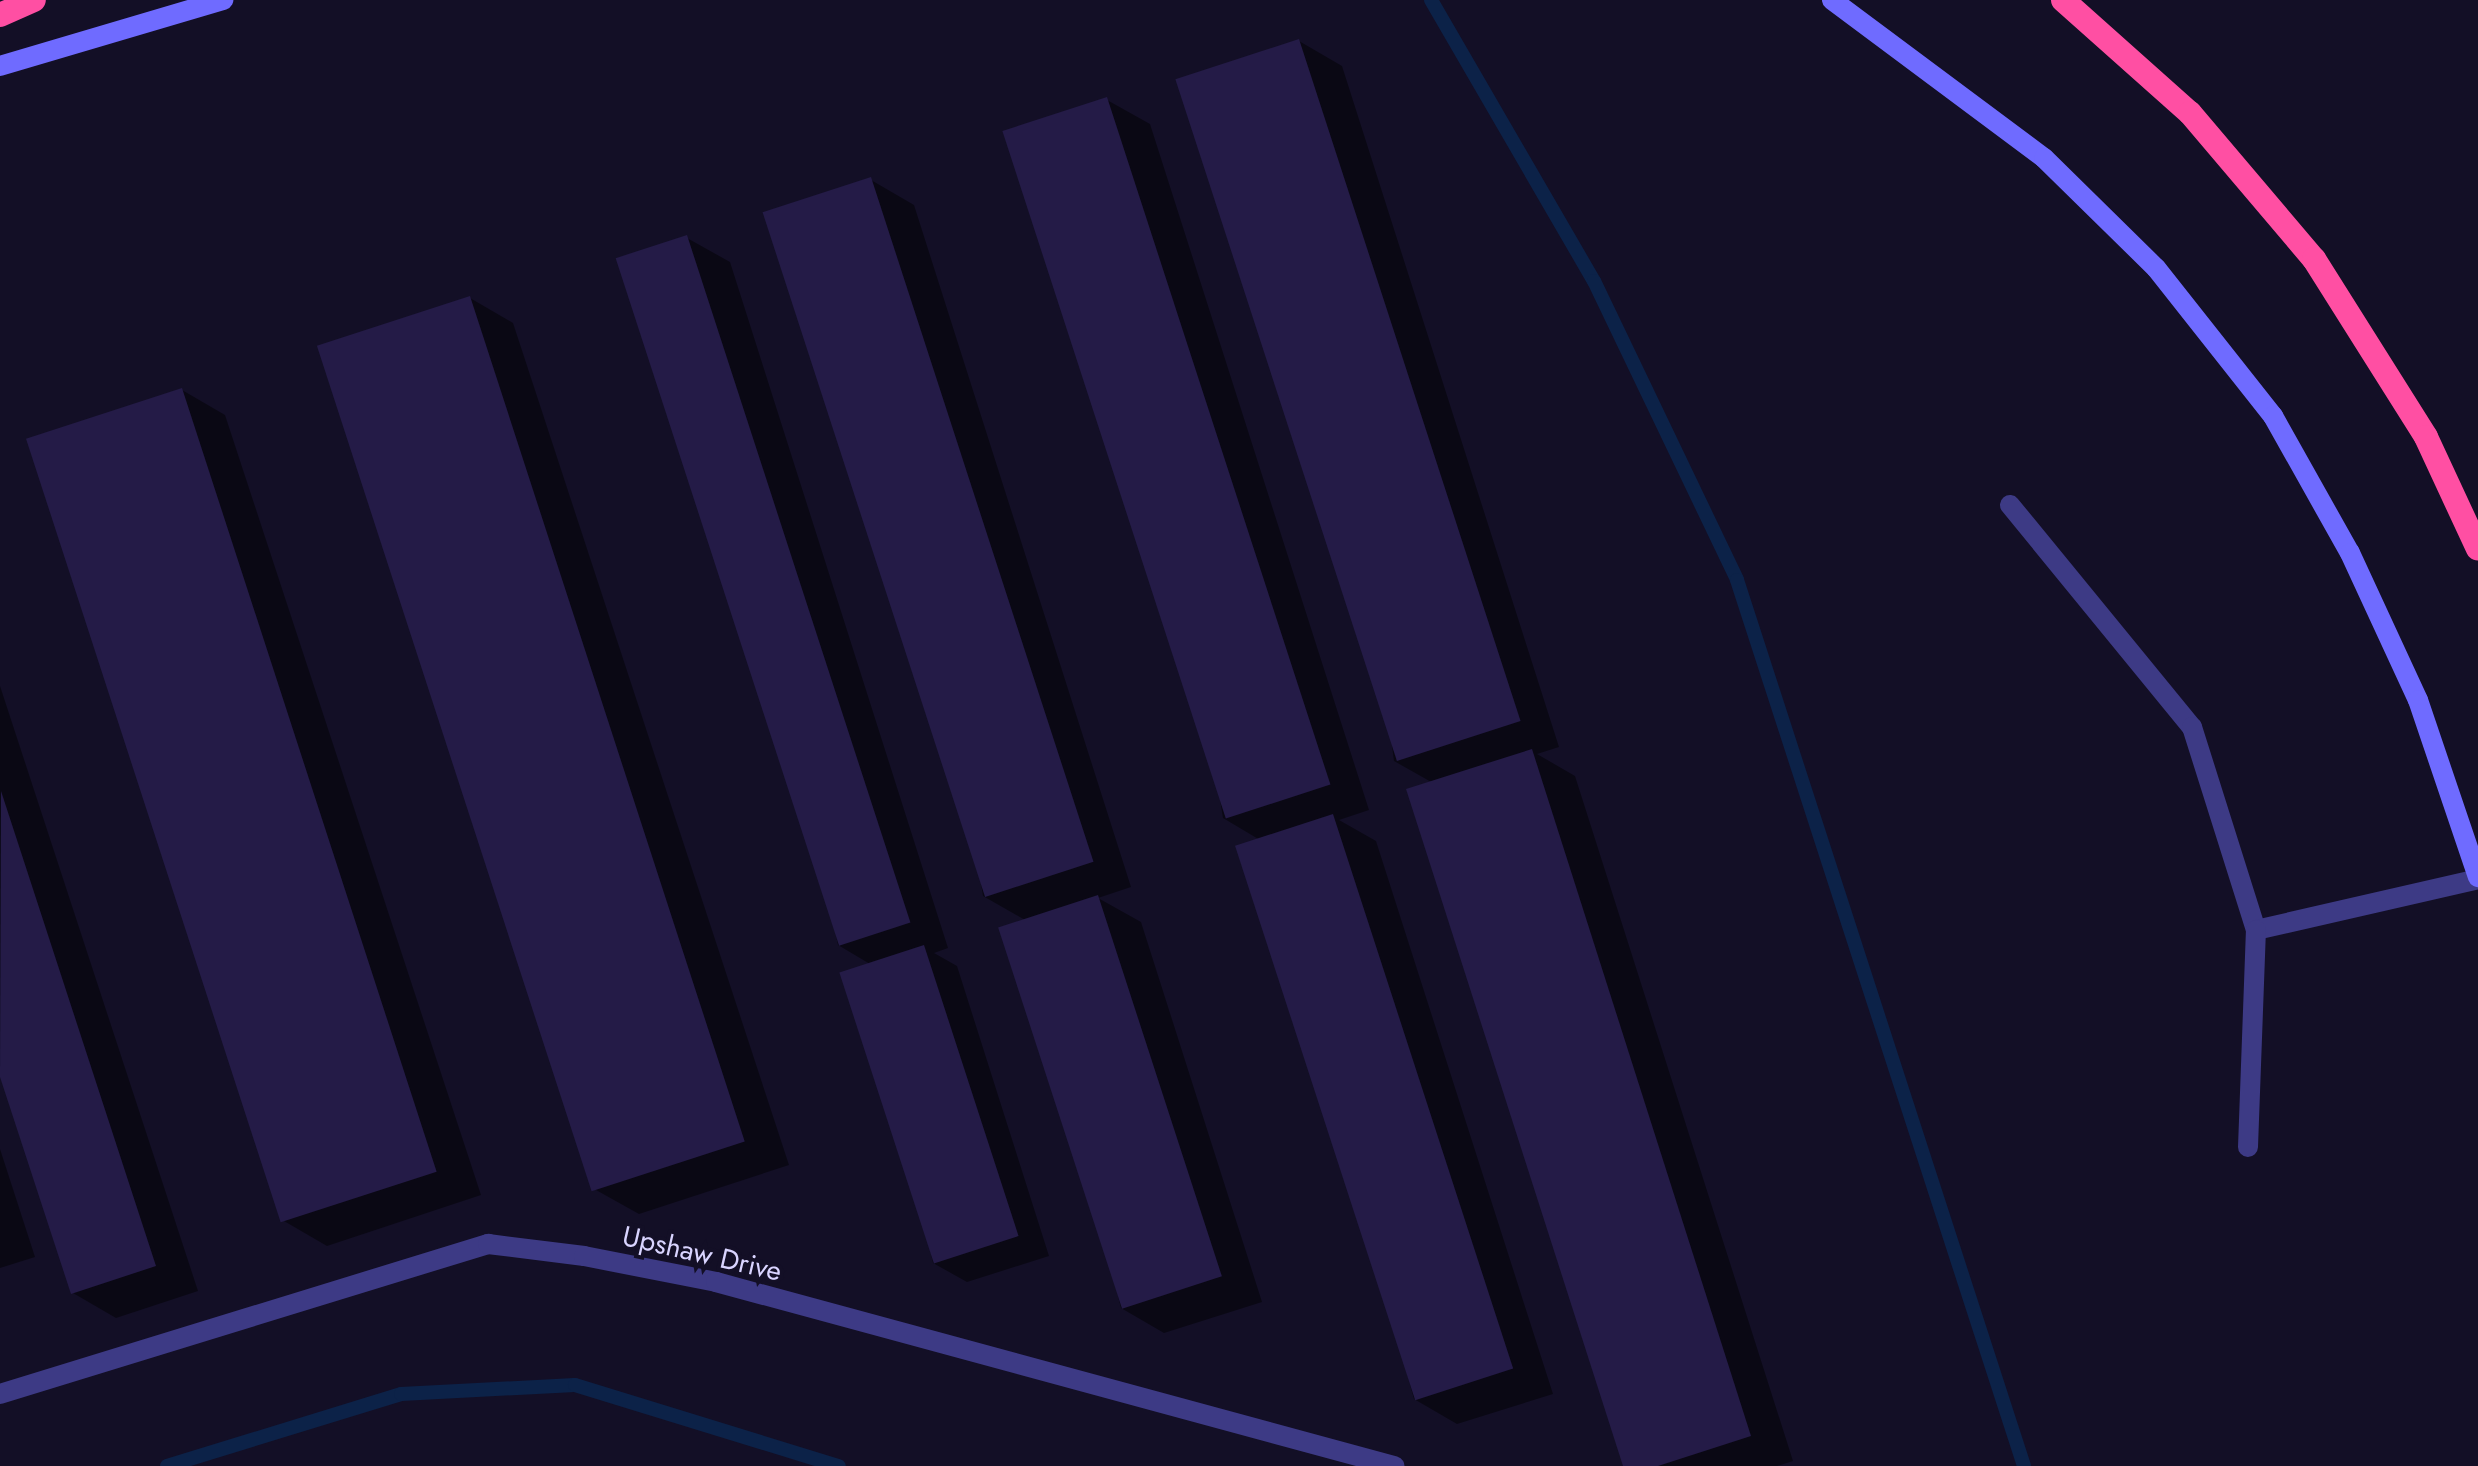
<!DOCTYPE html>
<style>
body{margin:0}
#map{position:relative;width:2478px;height:1466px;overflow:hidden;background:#130f26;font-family:Jost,sans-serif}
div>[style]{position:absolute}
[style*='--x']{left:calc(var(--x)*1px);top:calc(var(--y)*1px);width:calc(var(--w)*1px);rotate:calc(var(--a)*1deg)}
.shadow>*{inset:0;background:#0007}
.stream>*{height:14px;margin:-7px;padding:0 7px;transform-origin:7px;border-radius:7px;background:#0c2248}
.building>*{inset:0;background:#241b47;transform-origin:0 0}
.service>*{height:20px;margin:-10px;padding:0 10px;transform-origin:10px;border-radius:10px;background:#3d3a85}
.minor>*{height:20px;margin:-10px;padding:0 10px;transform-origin:10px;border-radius:10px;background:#3d3a85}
.secondary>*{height:20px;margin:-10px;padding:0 10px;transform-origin:10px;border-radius:10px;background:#6f6bff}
.motorway>*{height:24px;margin:-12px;padding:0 12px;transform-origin:12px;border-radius:12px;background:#ff4fa3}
span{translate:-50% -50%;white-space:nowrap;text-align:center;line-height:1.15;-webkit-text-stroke:8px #130f26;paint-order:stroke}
.street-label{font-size:28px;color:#d9d4ff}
</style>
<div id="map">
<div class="shadow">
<i style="clip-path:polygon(1299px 41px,1342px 66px,1559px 747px,1537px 754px,1575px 776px,1793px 1461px,1777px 1466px,1625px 1466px,1433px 783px,1394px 761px)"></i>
<i style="clip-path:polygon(1107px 100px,1150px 124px,1369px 810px,1339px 820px,1376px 841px,1553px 1394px,1457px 1424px,1414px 1399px,1260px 840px,1223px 818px)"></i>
<i style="clip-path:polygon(871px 180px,914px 205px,1131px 887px,1098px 898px,1141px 922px,1262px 1302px,1164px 1333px,1121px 1308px,1025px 920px,983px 896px)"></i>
<i style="clip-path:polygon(687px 238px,730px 262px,948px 948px,934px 953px,957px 966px,1049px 1256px,967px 1282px,933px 1263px,870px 964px,838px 945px)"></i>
<i style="clip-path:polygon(470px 298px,513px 323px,789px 1165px,639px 1214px,596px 1190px)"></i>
<i style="clip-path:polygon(182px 390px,225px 415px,481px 1195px,327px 1246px,284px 1221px)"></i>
<i style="clip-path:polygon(0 686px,198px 1291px,116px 1318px,73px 1293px,0 1071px)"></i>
<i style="clip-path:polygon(0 1149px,35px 1257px,0 1268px)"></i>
</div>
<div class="stream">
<i style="--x:1431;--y:0;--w:325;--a:59.9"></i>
<i style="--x:1594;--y:281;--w:331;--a:64.4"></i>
<i style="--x:1737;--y:580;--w:931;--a:72.05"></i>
<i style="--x:167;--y:1466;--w:245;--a:-17.1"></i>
<i style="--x:401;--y:1394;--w:174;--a:-3"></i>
<i style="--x:575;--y:1385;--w:276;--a:17.1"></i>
</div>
<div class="building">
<i style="left:1299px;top:39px;width:717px;height:130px;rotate:72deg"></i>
<i style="left:1107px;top:97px;width:723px;height:110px;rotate:72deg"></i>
<i style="left:871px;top:177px;width:720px;height:114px;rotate:72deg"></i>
<i style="left:687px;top:235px;width:723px;height:75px;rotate:72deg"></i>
<i style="left:470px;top:296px;width:889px;height:161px;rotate:72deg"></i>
<i style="left:182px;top:388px;width:824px;height:164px;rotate:72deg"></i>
<i style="clip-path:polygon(1532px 749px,1751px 1436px,1658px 1466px,1623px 1466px,1406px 789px)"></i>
<i style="clip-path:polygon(1px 791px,156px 1266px,71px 1294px,0 1077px)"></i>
<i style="left:1333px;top:814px;width:583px;height:103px;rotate:72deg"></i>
<i style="left:1098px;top:895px;width:401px;height:105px;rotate:72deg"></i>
<i style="left:924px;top:945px;width:306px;height:89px;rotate:72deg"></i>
</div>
<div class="service">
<i style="--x:2010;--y:505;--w:287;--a:50.7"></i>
<i style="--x:2192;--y:727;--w:213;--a:72.5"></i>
<i style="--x:2256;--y:930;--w:228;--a:-12.9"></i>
<i style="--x:2248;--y:1147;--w:217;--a:-87.9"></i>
</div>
<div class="minor">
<i style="--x:0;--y:1394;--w:511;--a:-17.09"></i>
<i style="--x:488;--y:1244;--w:97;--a:7.1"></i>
<i style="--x:584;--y:1256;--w:135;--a:11.1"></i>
<i style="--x:716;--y:1282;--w:703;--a:15.18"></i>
</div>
<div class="secondary">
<i style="--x:1832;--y:0;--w:264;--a:36.7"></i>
<i style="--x:2044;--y:158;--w:157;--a:44.5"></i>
<i style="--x:2156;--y:268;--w:189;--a:51.7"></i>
<i style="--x:2273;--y:416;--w:157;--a:60.7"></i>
<i style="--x:2350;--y:553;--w:162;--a:65.2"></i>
<i style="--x:2418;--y:700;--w:187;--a:71.3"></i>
<i style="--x:0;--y:66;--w:233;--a:-16.5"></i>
</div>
<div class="motorway">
<i style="--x:2063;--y:0;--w:170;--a:41.7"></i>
<i style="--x:2190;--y:113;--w:192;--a:49.7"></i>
<i style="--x:2314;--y:259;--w:210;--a:57.8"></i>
<i style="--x:2426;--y:437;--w:123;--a:65.1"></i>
<i style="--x:0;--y:15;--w:37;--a:-24"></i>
</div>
<div class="street-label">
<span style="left:702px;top:1254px;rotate:13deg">Upshaw Drive</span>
</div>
</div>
